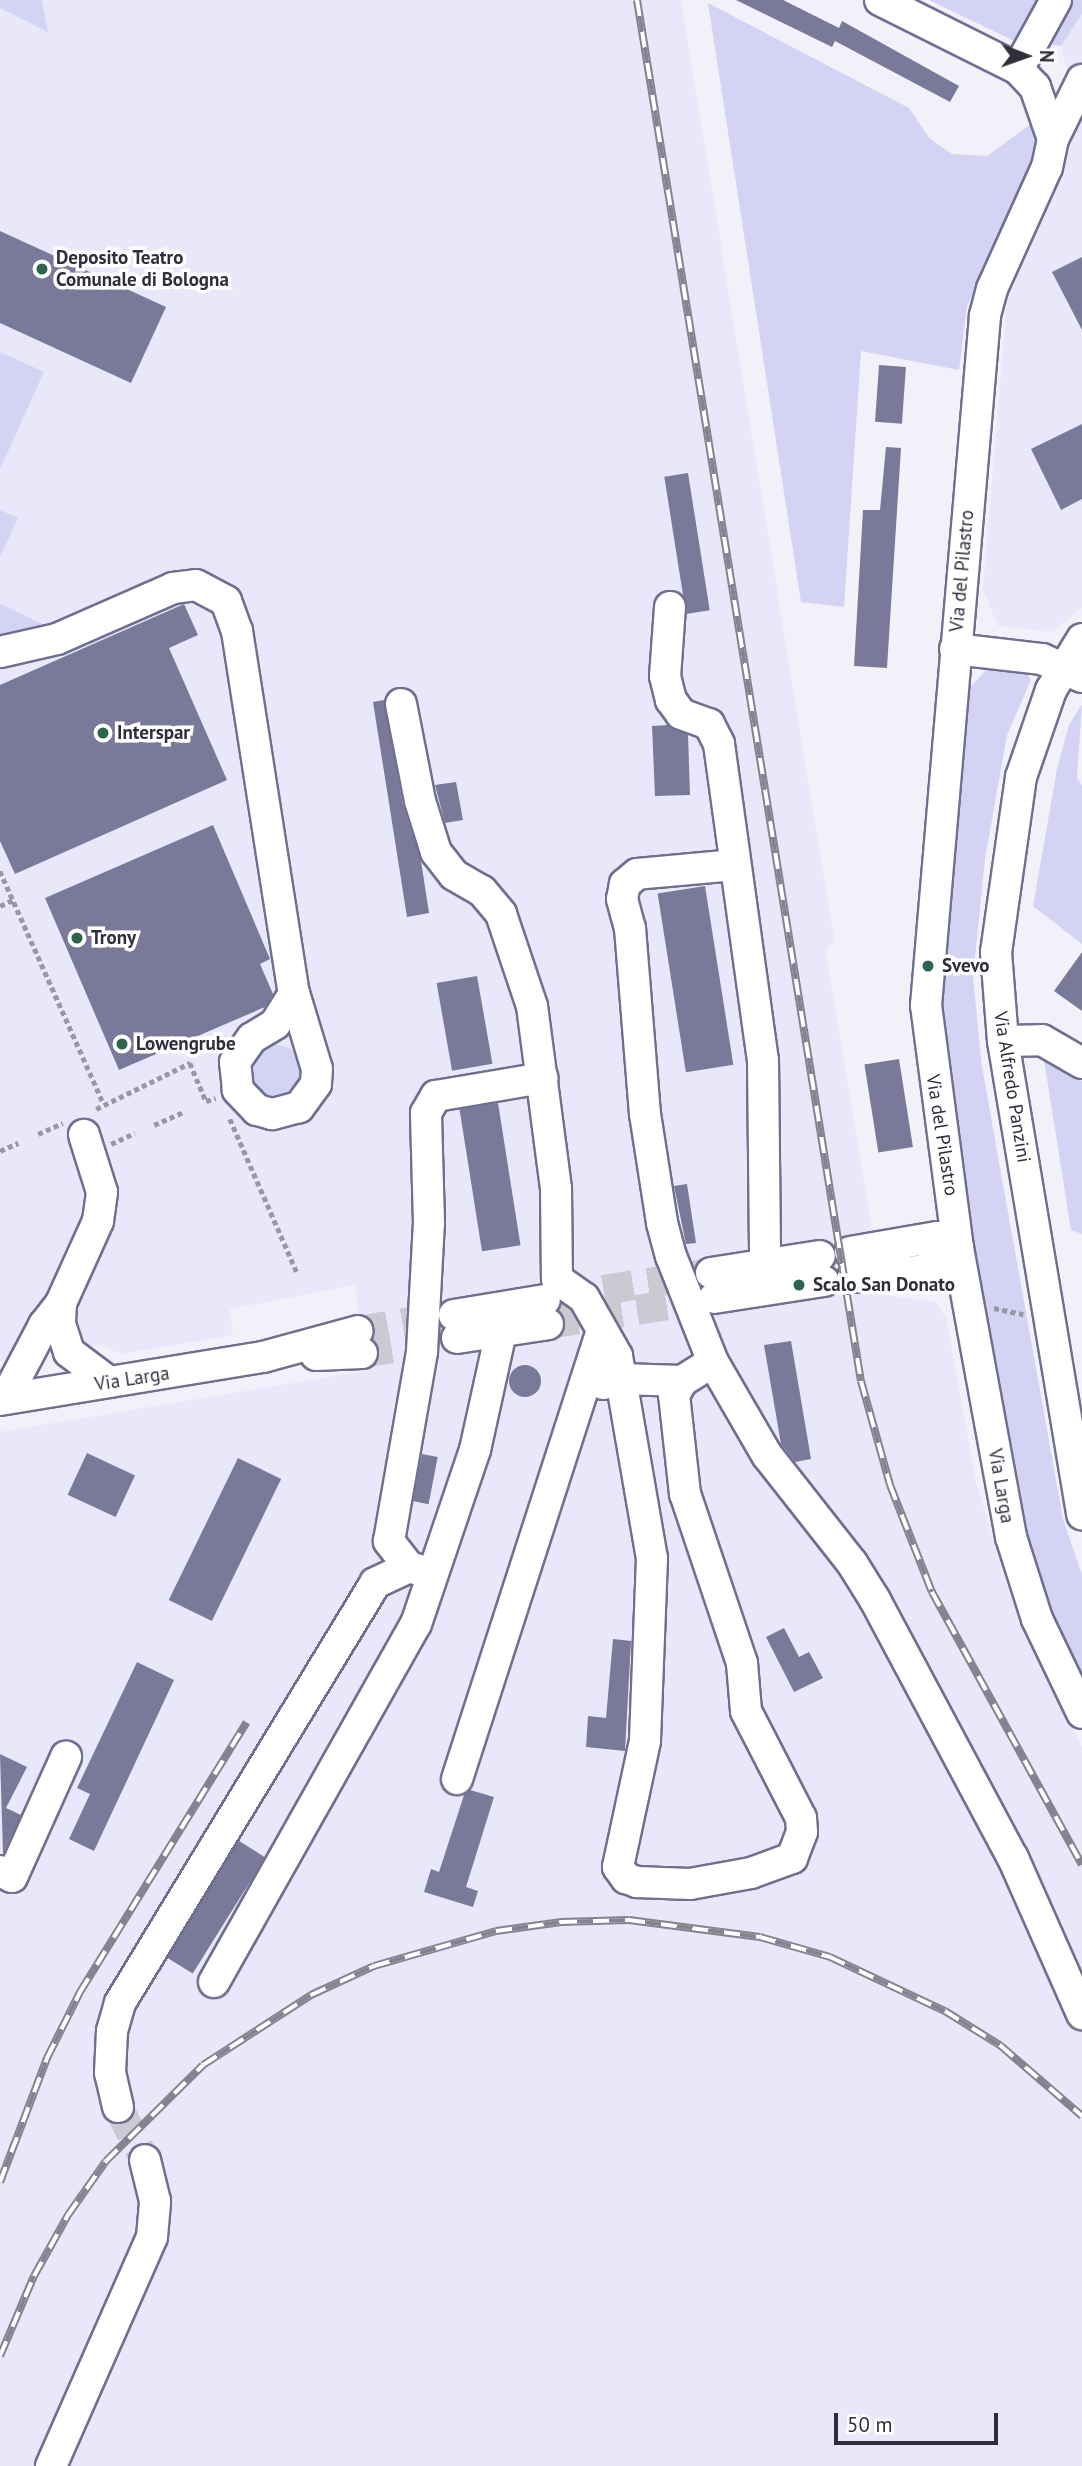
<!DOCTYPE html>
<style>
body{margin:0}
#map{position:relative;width:1082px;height:2466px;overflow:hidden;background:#f2f1f9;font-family:"PT Sans",sans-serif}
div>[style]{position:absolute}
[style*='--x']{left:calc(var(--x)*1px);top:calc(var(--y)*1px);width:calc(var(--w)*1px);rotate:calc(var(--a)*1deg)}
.built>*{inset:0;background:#e8e8fa}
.green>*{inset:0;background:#d4d3f4}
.round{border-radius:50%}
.building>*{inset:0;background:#7a7999;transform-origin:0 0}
.minor-tunnel>*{height:30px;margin-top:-15px;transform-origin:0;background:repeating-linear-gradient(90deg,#cbcad3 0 30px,transparent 0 45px)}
.path>*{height:4.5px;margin-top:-2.25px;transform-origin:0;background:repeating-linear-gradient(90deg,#9897a2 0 5px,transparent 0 8.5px)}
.roads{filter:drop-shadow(2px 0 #706f8f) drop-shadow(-2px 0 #706f8f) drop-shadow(0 2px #706f8f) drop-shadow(0 -2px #706f8f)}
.minor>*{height:30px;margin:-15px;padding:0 15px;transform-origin:15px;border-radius:15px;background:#fff}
.rail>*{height:8px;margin-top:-4px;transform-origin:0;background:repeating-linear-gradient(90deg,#fff 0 16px,#84838f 0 32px);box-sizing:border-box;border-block:2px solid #84838f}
.dots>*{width:19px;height:19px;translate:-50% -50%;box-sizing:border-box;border:4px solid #fff;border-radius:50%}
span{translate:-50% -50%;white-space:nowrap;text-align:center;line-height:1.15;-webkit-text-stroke:7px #fff;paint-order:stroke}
.poi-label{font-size:19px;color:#2f2e3c;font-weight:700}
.left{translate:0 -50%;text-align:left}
.street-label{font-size:19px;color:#2f2e3c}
.north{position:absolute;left:991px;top:21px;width:70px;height:70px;-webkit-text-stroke:5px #fff;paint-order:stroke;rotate:91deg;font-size:19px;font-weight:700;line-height:28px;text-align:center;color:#2f2e3c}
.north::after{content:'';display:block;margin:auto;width:24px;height:32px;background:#2f2e3c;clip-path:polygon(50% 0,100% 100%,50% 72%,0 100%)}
.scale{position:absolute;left:834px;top:2413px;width:164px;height:32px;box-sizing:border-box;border:4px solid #2f2e3c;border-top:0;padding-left:9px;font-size:21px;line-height:24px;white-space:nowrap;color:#2f2e3c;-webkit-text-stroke:5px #fff;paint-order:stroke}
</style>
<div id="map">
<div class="built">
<i style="clip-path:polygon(0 0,681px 0,834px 940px,826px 953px,872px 1230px,847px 1235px,856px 1291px,936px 1302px,946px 1317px,976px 1482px,1008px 1589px,1082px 1747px,1082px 2466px,0 2466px,0 1432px,365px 1371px,355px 1285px,230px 1309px,233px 1335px,122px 1354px,99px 1345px,0 1361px)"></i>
<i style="clip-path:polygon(1082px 14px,1082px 608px,1052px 632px,998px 626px,983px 590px,1007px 300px,1063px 169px,1076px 105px,1061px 46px)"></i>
</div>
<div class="green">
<i style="clip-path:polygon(0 0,42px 0,48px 32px,0 8px)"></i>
<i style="clip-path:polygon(929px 0,1082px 0,1082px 14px,1061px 46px,1012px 40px)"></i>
<i style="clip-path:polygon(708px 3px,909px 108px,930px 139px,952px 154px,987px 156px,1035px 121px,1039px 154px,967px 306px,959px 370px,861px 351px,844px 607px,801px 602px)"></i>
<i style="clip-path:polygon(0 352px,44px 372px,0 469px)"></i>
<i style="clip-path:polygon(0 510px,18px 518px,0 557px)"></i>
<i style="clip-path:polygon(0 604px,49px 627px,0 639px)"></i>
<i style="clip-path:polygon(1024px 667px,1031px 680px,1007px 735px,985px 859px,973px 977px,982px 1067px,1063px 1519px,1082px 1575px,1082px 1682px,1043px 1589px,1020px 1511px,976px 1270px,941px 1002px,965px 693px,988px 668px)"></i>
<i style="clip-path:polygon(1082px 704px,1077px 778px,1082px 785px,1082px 944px,1033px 906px,1057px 769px,1069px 725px)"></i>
<i class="round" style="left:249px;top:1045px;width:54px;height:54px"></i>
<i style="clip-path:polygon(1044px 1060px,1054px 1060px,1082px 1081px,1082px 1234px,1071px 1230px)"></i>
</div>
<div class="building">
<i style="clip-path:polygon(736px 0,783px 0,839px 28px,842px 21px,959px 86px,950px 102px,835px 41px,832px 47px)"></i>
<i style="clip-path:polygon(0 231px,166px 307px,131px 383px,0 323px)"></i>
<i style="clip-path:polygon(1082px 257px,1082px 330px,1052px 272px)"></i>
<i style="left:879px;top:365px;width:27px;height:57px;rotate:4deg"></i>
<i style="clip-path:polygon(1082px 424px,1082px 499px,1061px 510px,1031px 449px)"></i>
<i style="clip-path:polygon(886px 447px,901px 448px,887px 668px,854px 666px,863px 510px,880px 510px)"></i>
<i style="left:688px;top:473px;width:139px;height:24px;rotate:81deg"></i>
<i style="clip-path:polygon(184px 604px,198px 635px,169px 648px,227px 780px,15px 874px,0 841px,0 685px)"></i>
<i style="clip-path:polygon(384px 700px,403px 805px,421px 861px,429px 913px,407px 917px,373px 702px)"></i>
<i style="clip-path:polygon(668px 725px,688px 735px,690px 795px,655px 796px,652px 726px)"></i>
<i style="clip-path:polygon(456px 782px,463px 820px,445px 823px,435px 785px)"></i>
<i style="clip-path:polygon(213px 825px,270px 959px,260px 964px,273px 994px,265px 1007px,119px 1070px,45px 898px)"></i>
<i style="left:705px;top:886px;width:181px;height:48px;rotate:81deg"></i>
<i style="clip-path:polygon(1082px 952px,1082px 1011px,1054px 991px)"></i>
<i style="left:477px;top:976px;width:89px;height:41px;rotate:80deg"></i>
<i style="left:899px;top:1059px;width:89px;height:35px;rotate:81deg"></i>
<i style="left:498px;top:1103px;width:144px;height:39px;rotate:81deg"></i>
<i style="clip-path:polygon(687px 1184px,696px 1243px,686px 1244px,674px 1186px)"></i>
<i style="clip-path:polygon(791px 1341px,811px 1459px,795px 1462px,781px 1444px,764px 1345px)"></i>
<i class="round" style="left:509px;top:1365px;width:32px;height:32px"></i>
<i style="left:87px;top:1453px;width:53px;height:46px;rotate:25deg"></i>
<i style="left:422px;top:1454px;width:16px;height:48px;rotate:11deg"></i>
<i style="left:238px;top:1458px;width:48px;height:158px;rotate:26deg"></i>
<i style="clip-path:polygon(784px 1628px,799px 1657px,809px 1652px,823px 1678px,794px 1692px,766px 1637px)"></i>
<i style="clip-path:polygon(613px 1639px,631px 1641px,625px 1751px,586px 1747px,588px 1716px,606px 1718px)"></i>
<i style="clip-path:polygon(137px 1662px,174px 1680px,94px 1851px,69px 1839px,90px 1794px,77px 1788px)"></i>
<i style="clip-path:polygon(0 1754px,27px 1767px,6px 1808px,21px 1815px,3px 1854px)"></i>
<i style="clip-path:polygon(470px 1790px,494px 1797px,466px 1887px,478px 1891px,473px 1907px,424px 1892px,431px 1869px,439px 1872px,464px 1795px)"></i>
<i style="left:239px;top:1841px;width:31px;height:137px;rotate:32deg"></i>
</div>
<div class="minor-tunnel">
<i style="--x:559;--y:1297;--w:147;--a:-9"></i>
<i style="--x:548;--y:1324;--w:167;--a:-9"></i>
<i style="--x:358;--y:1331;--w:89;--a:-9.7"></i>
<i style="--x:362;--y:1353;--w:96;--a:-9"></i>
<i style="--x:118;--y:2107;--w:59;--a:63"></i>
</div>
<div class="path">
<i style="--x:0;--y:871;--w:253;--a:66"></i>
<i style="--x:0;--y:906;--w:14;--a:-25"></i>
<i style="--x:96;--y:1109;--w:105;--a:-26.1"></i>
<i style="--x:190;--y:1063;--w:41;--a:67.2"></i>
<i style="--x:206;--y:1101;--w:10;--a:-17"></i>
<i style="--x:230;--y:1119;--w:167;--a:66.4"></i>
<i style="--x:154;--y:1125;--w:32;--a:-24"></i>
<i style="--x:38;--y:1134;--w:27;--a:-24"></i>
<i style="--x:111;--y:1144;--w:26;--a:-25"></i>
<i style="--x:0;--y:1151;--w:20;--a:-24"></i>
<i style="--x:994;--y:1308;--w:30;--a:12"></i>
</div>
<div class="roads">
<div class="minor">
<i style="--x:880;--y:0;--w:154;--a:26.6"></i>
<i style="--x:1018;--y:69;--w:25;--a:47"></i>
<i style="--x:1035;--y:87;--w:55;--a:70.9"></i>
<i style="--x:1053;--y:139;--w:29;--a:102"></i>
<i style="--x:1047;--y:167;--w:134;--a:114.3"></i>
<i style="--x:992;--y:289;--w:28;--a:105"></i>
<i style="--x:985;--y:316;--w:692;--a:94.89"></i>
<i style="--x:926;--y:1005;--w:245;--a:82.5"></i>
<i style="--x:958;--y:1248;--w:294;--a:79.6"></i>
<i style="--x:1011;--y:1537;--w:86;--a:72.4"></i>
<i style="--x:1037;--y:1619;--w:104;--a:64.4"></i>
<i style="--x:1018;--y:69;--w:79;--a:-61.2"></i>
<i style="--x:1053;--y:139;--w:66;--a:-63.8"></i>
<i style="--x:670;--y:607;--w:69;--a:94.1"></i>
<i style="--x:665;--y:676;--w:25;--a:76"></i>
<i style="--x:671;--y:700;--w:17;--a:54"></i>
<i style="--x:681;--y:714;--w:30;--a:20"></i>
<i style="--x:709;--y:724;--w:22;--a:63"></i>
<i style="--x:719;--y:744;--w:319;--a:82.1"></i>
<i style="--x:763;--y:1060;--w:205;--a:89.4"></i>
<i style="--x:1082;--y:639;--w:60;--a:121.3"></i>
<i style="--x:1051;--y:690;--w:92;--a:109"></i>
<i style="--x:1021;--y:777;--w:177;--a:98.1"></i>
<i style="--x:996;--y:952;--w:89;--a:85.5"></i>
<i style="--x:1003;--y:1041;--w:480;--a:80.5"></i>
<i style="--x:955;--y:649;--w:88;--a:6.6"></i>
<i style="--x:1042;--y:659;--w:44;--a:24.2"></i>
<i style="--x:0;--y:652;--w:58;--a:-12.8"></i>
<i style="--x:57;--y:639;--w:127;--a:-23.7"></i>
<i style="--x:173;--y:588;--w:23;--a:-7"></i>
<i style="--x:196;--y:585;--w:34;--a:28"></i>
<i style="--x:226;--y:601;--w:32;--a:70"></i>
<i style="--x:237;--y:631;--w:366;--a:81.1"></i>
<i style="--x:401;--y:704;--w:99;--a:78.9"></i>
<i style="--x:420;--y:801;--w:53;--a:72.6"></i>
<i style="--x:436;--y:852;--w:29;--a:52"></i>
<i style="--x:454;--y:875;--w:32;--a:30"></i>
<i style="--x:482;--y:891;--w:30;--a:50"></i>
<i style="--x:501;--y:914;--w:97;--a:71.4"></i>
<i style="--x:532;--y:1006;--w:185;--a:82.5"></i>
<i style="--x:556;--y:1189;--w:90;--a:89.4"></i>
<i style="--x:557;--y:1279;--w:33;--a:35"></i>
<i style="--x:584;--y:1298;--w:67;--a:60.4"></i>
<i style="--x:617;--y:1356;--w:205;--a:80.2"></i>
<i style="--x:652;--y:1558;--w:183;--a:92.2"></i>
<i style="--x:645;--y:1741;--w:129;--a:102.1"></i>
<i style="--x:618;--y:1867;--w:14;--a:54"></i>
<i style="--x:626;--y:1878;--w:12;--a:20"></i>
<i style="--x:637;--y:1882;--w:53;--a:2.2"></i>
<i style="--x:690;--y:1884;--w:62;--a:-10.2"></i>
<i style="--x:751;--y:1873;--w:44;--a:-20.1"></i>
<i style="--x:792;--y:1858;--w:28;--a:-69"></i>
<i style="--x:802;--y:1832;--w:14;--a:-94"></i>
<i style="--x:801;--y:1818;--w:120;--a:-117.2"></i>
<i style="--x:746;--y:1711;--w:48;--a:-94.8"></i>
<i style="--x:742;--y:1663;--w:178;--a:-108.6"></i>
<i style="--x:685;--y:1494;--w:100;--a:-96.3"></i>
<i style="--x:674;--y:1395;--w:16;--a:-60"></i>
<i style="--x:682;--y:1381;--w:36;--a:-32"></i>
<i style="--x:735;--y:865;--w:98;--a:174.8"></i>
<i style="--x:637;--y:874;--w:16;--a:140"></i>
<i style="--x:625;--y:884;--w:15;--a:101"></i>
<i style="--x:622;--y:899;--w:30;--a:75"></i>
<i style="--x:630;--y:928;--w:187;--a:85.4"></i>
<i style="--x:645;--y:1114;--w:110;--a:81.1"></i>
<i style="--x:662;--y:1223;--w:34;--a:75"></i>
<i style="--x:671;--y:1256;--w:114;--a:68.4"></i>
<i style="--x:713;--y:1362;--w:108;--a:59.9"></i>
<i style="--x:767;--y:1455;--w:137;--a:51.8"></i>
<i style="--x:852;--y:1563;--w:44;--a:58.1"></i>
<i style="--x:875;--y:1600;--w:293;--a:61.9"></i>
<i style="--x:1013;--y:1858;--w:171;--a:66.1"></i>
<i style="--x:294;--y:993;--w:79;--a:73.2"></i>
<i style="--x:317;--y:1069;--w:15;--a:94"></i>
<i style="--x:316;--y:1084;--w:29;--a:126"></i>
<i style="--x:299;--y:1107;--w:28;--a:165"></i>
<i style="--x:272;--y:1114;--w:16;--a:-165"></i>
<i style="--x:257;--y:1110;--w:28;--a:-134"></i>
<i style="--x:238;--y:1090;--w:28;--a:-96"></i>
<i style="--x:235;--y:1062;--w:29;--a:-55"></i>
<i style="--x:252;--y:1038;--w:27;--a:-31"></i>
<i style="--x:275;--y:1024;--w:36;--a:-58"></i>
<i style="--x:1003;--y:1041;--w:39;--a:-1"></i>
<i style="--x:1042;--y:1040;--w:46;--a:29.9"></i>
<i style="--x:850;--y:1252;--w:88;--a:-9.8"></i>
<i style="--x:937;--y:1237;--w:24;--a:28"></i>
<i style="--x:711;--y:1273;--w:110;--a:-8.9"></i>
<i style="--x:853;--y:1277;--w:66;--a:-5.2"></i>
<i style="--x:919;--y:1271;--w:25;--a:-18"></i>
<i style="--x:943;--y:1263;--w:21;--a:-45"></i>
<i style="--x:714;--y:1298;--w:111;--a:-8.8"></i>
<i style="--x:61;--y:1303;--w:21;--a:93"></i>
<i style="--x:60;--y:1324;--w:29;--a:72"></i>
<i style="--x:69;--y:1352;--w:50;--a:36.9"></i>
<i style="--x:454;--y:1315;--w:92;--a:-9.4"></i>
<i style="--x:457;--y:1338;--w:92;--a:-8.7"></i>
<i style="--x:316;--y:1355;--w:46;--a:-2.5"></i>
<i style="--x:603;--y:1384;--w:19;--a:-16"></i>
<i style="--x:621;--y:1379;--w:61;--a:1.9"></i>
<i style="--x:5;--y:1399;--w:84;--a:-62.2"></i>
<i style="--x:44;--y:1325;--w:28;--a:-52"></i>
<i style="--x:61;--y:1303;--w:90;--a:-65.7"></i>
<i style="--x:98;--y:1221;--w:29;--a:-82"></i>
<i style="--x:102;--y:1192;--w:60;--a:-107.5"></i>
<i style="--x:0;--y:1400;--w:266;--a:-9.3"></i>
<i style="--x:263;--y:1357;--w:98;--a:-15.3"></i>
<i style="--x:426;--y:1572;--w:18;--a:-164"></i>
<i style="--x:409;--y:1567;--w:33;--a:-128"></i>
<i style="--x:389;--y:1541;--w:193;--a:-80.1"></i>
<i style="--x:422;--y:1351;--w:128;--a:-86.9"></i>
<i style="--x:429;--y:1223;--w:110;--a:-91.6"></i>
<i style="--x:426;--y:1113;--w:20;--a:-60"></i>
<i style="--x:436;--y:1096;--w:108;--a:-9.6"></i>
<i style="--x:457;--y:1779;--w:471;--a:-72.1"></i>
<i style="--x:0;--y:1871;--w:13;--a:27"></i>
<i style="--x:12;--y:1877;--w:132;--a:-65.8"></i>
<i style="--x:214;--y:1982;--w:411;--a:-60.6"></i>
<i style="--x:416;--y:1624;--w:184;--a:-71.3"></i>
<i style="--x:475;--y:1450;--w:121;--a:-77.6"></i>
<i style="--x:118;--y:2107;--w:35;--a:-103"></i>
<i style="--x:110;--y:2073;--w:42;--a:-87.3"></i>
<i style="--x:112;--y:2031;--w:29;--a:-74"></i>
<i style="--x:120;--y:2003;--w:491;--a:-58.7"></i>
<i style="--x:375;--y:1583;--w:38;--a:-25"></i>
<i style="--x:51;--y:2466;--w:250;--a:-66.2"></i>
<i style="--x:152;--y:2237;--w:36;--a:-85"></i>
<i style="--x:155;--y:2201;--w:42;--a:-103.7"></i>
</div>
</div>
<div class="rail">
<i style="--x:637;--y:0;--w:1399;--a:80.79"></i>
<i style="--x:861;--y:1381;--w:108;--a:74.4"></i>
<i style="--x:890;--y:1485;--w:115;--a:68.6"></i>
<i style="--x:932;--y:1592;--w:311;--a:61.2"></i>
<i style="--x:0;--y:2182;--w:133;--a:-69.2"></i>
<i style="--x:47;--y:2058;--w:74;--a:-63.4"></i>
<i style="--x:80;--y:1992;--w:317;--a:-58.3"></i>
<i style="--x:0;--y:2356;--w:87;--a:-67"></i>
<i style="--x:34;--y:2276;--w:70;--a:-60.9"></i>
<i style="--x:68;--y:2215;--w:66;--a:-54.9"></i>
<i style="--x:106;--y:2161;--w:136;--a:-44.7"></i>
<i style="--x:203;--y:2065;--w:129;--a:-32.9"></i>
<i style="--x:311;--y:1995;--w:69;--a:-24.7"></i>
<i style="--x:374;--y:1966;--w:127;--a:-16"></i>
<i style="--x:496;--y:1931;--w:66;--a:-7.9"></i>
<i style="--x:561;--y:1922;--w:68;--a:-1.7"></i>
<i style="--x:629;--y:1920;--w:132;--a:7.4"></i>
<i style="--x:760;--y:1937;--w:73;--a:15.9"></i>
<i style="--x:830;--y:1957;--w:127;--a:25.2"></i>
<i style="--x:945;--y:2011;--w:66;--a:32"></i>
<i style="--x:1001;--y:2046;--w:107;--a:40.8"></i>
</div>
<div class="dots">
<i style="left:42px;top:269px;background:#2c644c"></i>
<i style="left:103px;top:733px;background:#2c644c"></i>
<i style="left:77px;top:938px;background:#2c644c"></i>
<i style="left:928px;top:966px;background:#2c644c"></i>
<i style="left:122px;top:1044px;background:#2c644c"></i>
<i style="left:799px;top:1285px;background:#2c644c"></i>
</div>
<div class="poi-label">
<span class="left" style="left:56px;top:269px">Deposito Teatro<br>Comunale di Bologna</span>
<span class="left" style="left:117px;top:733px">Interspar</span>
<span class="left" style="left:91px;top:938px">Trony</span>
<span class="left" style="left:942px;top:966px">Svevo</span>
<span class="left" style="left:136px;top:1044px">Lowengrube</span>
<span class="left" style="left:813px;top:1285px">Scalo San Donato</span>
</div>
<div class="street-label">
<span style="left:962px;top:571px;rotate:-85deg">Via del Pilastro</span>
<span style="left:1012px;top:1087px;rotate:81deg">Via Alfredo Panzini</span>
<span style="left:942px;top:1135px;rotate:81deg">Via del Pilastro</span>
<span style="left:132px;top:1379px;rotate:-9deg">Via Larga</span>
<span style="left:1001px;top:1486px;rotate:80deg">Via Larga</span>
</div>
<div class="north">N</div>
<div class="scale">50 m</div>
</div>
